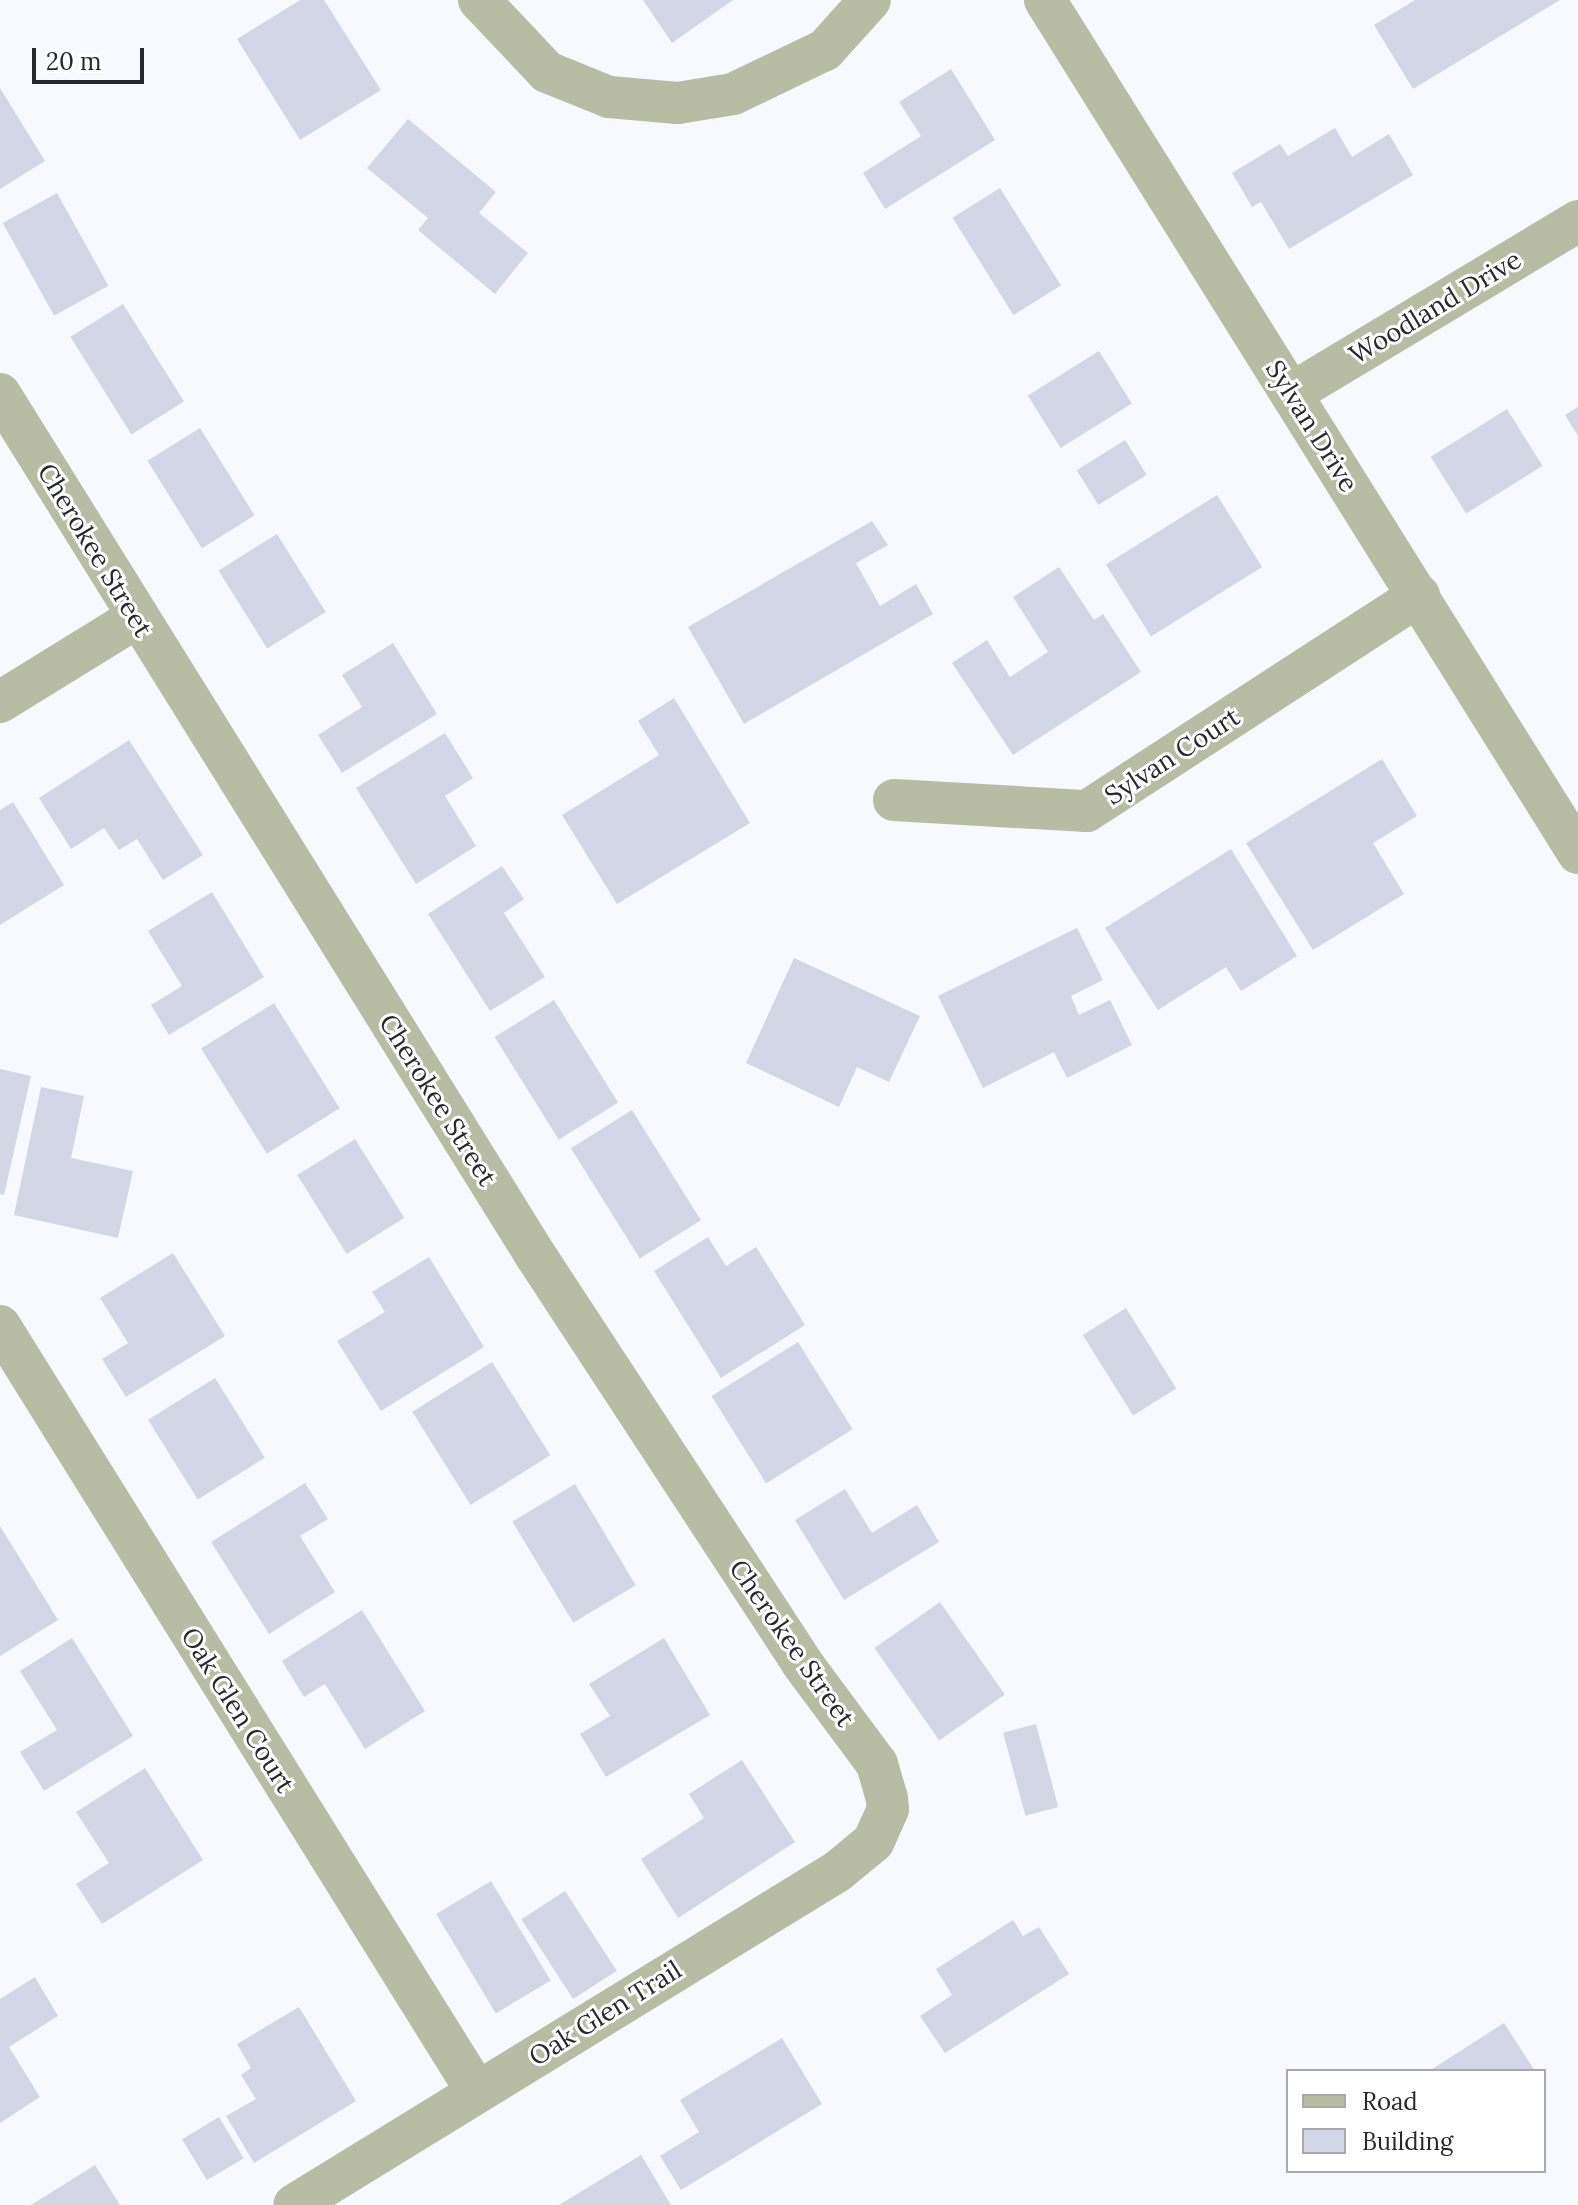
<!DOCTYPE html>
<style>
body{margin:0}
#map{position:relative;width:1578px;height:2205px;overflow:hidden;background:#f7f9ff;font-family:Lora,serif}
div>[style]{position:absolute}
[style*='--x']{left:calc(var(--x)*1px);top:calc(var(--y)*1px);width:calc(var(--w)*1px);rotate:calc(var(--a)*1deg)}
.building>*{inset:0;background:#d3d6e5;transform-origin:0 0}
.minor>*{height:42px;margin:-21px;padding:0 21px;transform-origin:21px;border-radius:21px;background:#b7bca2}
span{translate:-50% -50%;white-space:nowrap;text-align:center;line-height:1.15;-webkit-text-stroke:6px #fff;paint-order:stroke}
.street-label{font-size:26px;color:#27282e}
.legend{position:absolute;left:1286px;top:2069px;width:260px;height:104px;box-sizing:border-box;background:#fff;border:2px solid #a9a9ab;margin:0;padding:10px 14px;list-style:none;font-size:24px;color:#27282e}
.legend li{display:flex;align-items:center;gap:16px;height:40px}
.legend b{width:40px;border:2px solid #a9a9ab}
.scale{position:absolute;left:32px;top:48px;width:112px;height:36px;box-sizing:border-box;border:4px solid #27282e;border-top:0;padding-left:10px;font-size:24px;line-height:28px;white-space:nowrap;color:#27282e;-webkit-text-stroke:6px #fff;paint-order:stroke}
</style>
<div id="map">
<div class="building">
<i style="clip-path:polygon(300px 0,324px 0,381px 90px,300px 140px,237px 39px)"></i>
<i style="clip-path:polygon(643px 0,733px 0,672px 43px)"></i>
<i style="clip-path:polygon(1415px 0,1560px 0,1413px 89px,1374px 25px)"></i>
<i style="clip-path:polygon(951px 69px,995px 140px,885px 209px,863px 173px,921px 136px,899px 102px)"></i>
<i style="clip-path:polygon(0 88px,45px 161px,0 189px)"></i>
<i style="clip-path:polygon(408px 119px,496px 192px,479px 213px,528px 253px,495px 294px,418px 230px,428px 218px,367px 168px)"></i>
<i style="clip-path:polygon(1335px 128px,1352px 157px,1389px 134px,1413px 175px,1289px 249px,1261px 202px,1252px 207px,1232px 173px,1280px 144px,1288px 156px)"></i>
<i style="left:1000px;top:188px;width:115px;height:56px;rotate:58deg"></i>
<i style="left:57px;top:193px;width:106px;height:62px;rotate:61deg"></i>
<i style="left:123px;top:304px;width:115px;height:62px;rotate:58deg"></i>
<i style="left:1099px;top:351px;width:62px;height:84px;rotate:58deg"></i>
<i style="clip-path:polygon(1578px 407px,1578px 436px,1565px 415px)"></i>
<i style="left:1507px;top:409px;width:67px;height:90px;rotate:58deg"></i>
<i style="left:200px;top:428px;width:103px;height:62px;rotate:58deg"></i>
<i style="left:1125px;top:440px;width:41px;height:57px;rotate:58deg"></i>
<i style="left:1217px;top:495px;width:85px;height:131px;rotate:58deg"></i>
<i style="clip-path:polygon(872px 521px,888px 545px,856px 563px,880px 606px,916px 584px,933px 614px,744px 724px,688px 627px)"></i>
<i style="left:277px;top:534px;width:92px;height:69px;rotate:58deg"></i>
<i style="clip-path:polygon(1059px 567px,1094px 620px,1103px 614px,1141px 672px,1013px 755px,952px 663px,987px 640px,1010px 677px,1048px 652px,1013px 597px)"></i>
<i style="clip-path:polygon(393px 643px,437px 714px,342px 773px,318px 735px,362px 707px,342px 675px)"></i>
<i style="clip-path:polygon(674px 698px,750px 823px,617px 904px,562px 815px,659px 755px,638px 721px)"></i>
<i style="clip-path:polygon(445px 733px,473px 778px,445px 796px,476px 846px,416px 884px,356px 788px)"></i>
<i style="clip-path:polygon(129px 740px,203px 855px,163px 880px,137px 839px,119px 850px,104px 828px,71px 849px,39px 798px)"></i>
<i style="clip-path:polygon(1382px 759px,1417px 816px,1373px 843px,1404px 894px,1313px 950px,1246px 843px)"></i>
<i style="clip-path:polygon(13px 802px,64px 885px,0 925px,0 810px)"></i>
<i style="clip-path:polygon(1231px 849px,1297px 956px,1241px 991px,1226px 967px,1158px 1010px,1105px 928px)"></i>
<i style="clip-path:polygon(502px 866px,524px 899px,504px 913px,545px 977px,490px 1011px,428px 914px)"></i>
<i style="clip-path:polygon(212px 892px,264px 977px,169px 1035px,151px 1005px,182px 986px,148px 931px)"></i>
<i style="clip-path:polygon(1077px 928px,1103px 980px,1071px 996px,1079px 1015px,1110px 1000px,1132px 1045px,1067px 1078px,1054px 1052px,983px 1088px,938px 996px)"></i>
<i style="clip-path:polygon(794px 958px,920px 1016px,889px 1082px,857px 1067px,839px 1107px,746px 1063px)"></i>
<i style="left:554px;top:1000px;width:121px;height:70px;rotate:58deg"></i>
<i style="left:274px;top:1003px;width:124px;height:86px;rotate:58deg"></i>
<i style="clip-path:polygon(0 1069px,31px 1076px,4px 1195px,0 1194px)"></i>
<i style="clip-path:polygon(41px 1087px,84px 1096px,71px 1158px,133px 1171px,118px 1238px,14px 1215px)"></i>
<i style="left:632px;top:1110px;width:130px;height:72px;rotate:58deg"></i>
<i style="left:355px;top:1139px;width:93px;height:68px;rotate:58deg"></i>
<i style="clip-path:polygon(708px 1237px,726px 1266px,756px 1247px,805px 1325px,721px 1378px,654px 1271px)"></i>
<i style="clip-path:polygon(173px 1253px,225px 1336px,126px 1397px,102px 1359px,128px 1343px,100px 1298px)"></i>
<i style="clip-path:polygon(429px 1257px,484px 1347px,381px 1411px,337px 1341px,385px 1312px,372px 1292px)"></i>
<i style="left:1126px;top:1308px;width:95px;height:51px;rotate:58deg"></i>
<i style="left:798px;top:1342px;width:103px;height:102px;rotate:58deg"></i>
<i style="left:492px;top:1362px;width:110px;height:94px;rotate:58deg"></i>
<i style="left:215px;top:1378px;width:94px;height:79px;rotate:58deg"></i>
<i style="clip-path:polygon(305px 1483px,328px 1519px,300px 1536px,335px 1592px,269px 1634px,211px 1542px)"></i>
<i style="left:575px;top:1484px;width:118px;height:73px;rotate:59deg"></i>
<i style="clip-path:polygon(845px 1489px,872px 1533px,917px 1505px,939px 1542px,844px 1600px,795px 1520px)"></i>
<i style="clip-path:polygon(0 1526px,58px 1620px,0 1656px)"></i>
<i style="left:940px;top:1602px;width:113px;height:80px;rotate:55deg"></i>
<i style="clip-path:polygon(362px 1610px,425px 1711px,365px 1749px,325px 1684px,304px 1697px,282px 1661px)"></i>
<i style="clip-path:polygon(72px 1638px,133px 1736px,44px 1791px,20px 1752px,57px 1730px,20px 1671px)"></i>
<i style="clip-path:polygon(664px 1638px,710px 1715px,606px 1777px,580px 1734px,610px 1716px,589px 1684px)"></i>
<i style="left:1036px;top:1724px;width:86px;height:34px;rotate:75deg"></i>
<i style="clip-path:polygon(742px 1760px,795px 1842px,678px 1918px,641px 1859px,704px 1818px,689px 1794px)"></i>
<i style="clip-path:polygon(145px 1768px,203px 1860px,102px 1924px,76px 1884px,109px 1863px,76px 1812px)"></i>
<i style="left:491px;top:1881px;width:116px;height:64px;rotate:59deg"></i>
<i style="left:565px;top:1891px;width:95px;height:52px;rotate:57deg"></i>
<i style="clip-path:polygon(1013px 1920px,1023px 1936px,1039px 1927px,1069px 1974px,945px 2053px,920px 2016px,952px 1995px,936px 1969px)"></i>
<i style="clip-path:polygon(35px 1977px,58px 2016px,9px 2047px,40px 2097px,0 2123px,0 1999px)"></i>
<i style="clip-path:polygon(299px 2007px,356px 2101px,254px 2163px,226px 2116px,256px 2099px,241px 2075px,251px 2068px,237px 2044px)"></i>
<i style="clip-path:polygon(1504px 2023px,1535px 2071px,1429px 2071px)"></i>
<i style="clip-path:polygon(782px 2038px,822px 2104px,681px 2190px,660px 2156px,699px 2132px,680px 2100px)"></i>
<i style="left:219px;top:2117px;width:48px;height:43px;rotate:59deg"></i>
<i style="clip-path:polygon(641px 2155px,671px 2205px,559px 2205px)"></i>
<i style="clip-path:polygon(95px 2165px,120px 2205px,31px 2205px)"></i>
</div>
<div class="minor">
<i style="--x:479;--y:0;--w:99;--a:46.6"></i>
<i style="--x:547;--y:72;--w:67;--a:22"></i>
<i style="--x:609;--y:97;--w:69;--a:5"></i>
<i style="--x:678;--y:103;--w:56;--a:-9.3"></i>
<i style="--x:733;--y:94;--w:102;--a:-25.6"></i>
<i style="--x:825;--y:50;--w:67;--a:-48"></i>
<i style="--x:1045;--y:0;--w:1006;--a:58"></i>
<i style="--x:1292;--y:393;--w:334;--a:-31"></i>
<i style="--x:0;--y:394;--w:1015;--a:58.13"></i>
<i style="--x:536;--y:1256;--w:486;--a:56.8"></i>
<i style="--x:802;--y:1663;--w:126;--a:53.4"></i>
<i style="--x:877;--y:1764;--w:35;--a:74"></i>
<i style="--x:887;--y:1798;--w:11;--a:85"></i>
<i style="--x:888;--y:1809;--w:36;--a:114"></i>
<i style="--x:873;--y:1842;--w:45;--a:140.4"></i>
<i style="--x:838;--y:1871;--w:638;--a:148.45"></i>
<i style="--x:0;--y:702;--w:160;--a:-31.7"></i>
<i style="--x:894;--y:800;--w:193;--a:3.3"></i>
<i style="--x:1087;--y:811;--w:396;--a:-33"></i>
<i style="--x:0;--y:1326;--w:902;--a:58.09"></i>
</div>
<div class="street-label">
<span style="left:1435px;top:307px;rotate:-31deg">Woodland Drive</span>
<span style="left:1312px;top:426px;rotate:58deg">Sylvan Drive</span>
<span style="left:95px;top:550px;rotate:59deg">Cherokee Street</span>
<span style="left:1172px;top:756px;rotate:-33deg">Sylvan Court</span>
<span style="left:438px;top:1100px;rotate:58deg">Cherokee Street</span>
<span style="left:792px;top:1643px;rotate:55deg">Cherokee Street</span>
<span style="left:238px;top:1710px;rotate:58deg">Oak Glen Court</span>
<span style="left:605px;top:2013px;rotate:-32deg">Oak Glen Trail</span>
</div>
<ul class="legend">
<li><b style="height:10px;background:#b7bca2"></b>Road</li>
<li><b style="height:22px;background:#d3d6e5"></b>Building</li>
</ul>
<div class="scale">20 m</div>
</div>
